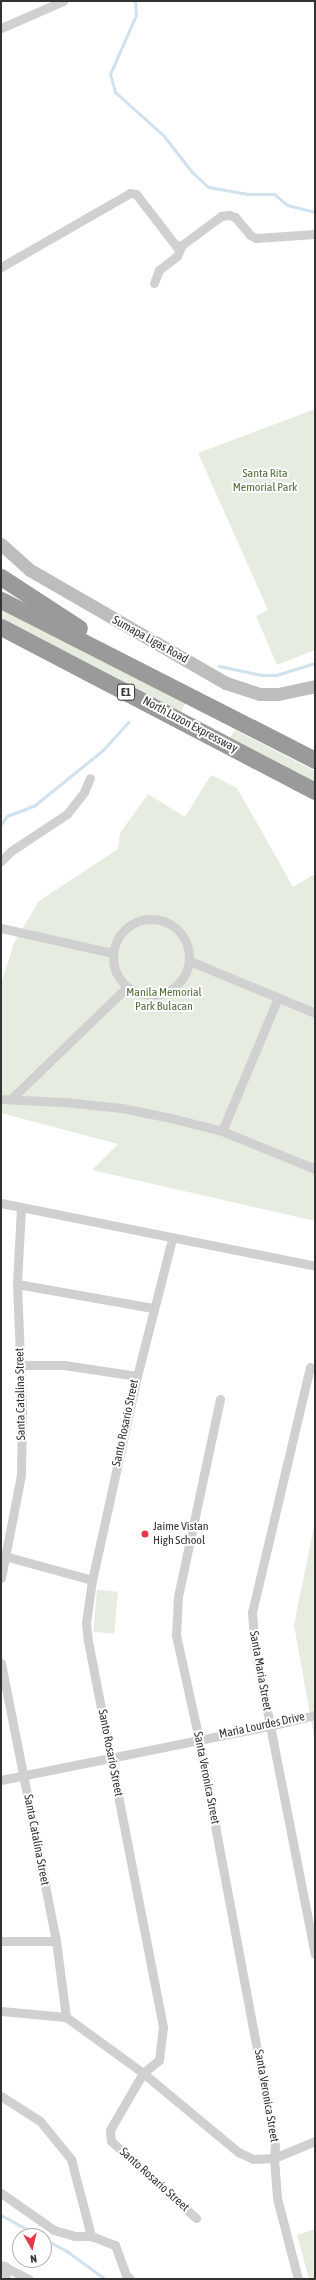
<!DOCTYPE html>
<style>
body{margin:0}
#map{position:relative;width:316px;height:2280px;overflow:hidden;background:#fff;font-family:"Asap Condensed",sans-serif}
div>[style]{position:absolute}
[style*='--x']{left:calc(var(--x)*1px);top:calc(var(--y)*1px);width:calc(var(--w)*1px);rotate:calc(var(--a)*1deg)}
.green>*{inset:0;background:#e6ecdf;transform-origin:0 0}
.stream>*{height:3px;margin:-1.5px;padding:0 1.5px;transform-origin:1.5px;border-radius:1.5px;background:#cfe2ee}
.street>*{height:9px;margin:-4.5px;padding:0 4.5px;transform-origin:4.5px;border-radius:4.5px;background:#d0d0d0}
.street>.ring{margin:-4.5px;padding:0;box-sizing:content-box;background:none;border:9px solid #d0d0d0;border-radius:50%}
.secondary>*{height:13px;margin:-6.5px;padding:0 6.5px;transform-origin:6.5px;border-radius:6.5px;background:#bdbdbd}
.highway>*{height:17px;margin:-8.5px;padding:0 8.5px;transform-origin:8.5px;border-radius:8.5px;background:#9a9a9a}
.dots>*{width:11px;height:11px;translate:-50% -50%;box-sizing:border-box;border:2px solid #fff;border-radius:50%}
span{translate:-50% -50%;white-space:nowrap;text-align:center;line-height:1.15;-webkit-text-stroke:4px #fff;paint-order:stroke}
.shield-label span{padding:1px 3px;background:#fff;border:1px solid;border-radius:3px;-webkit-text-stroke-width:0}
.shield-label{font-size:11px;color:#333;font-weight:700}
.park-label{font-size:12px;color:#56703f}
.street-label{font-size:12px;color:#333}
.poi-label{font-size:12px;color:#333}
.left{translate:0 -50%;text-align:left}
.frame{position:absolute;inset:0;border:2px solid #333;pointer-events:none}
.north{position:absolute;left:12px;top:2228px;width:40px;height:40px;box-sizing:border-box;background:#fff;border:1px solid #adadad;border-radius:50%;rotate:172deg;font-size:11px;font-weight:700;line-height:16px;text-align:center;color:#333}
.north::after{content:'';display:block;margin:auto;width:14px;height:18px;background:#e63946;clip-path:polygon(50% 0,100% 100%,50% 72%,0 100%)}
</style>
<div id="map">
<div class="green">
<i style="clip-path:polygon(315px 409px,315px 650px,277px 665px,256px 616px,268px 610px,198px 453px)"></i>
<i style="left:1px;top:609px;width:207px;height:12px;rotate:27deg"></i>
<i style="clip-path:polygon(235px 730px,315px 771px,315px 784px,230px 738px)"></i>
<i style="clip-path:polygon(211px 775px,237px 788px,293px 887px,315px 874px,315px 1221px,92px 1170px,118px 1144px,1px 1113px,1px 984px,14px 943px,39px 901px,118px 849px,120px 833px,148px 794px,185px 817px)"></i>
<i style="clip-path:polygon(315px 1522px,315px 1742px,294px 1625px)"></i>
<i style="left:97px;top:1590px;width:21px;height:42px;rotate:5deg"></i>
<i style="clip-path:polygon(315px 2229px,315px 2279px,309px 2279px,297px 2235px)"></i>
</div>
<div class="stream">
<i style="--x:135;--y:1;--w:14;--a:86"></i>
<i style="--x:136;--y:15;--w:64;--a:113.8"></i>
<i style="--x:110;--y:74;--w:19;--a:74"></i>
<i style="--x:115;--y:92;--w:64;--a:41.9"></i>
<i style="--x:163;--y:135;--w:47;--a:51.9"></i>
<i style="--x:192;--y:172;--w:22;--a:43"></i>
<i style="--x:208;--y:187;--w:39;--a:10"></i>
<i style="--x:246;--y:194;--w:28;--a:0"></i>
<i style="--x:274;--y:194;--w:17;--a:40"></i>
<i style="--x:287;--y:205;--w:29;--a:14"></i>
<i style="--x:219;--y:666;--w:43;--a:12.1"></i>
<i style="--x:261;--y:675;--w:15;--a:0"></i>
<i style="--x:276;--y:675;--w:41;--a:-17.1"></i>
<i style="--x:1;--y:824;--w:10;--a:-53"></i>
<i style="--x:7;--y:816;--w:30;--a:-21"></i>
<i style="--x:35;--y:805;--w:87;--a:-39"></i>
<i style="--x:103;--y:750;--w:38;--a:-48"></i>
<i style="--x:1;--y:2215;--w:43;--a:28.9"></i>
<i style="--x:44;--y:2239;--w:27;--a:28"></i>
<i style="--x:68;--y:2252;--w:46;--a:36.1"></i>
</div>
<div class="street">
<i style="--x:1;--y:28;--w:68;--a:-23.5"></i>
<i style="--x:1;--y:267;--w:149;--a:-29.8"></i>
<i style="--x:130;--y:193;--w:6;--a:9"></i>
<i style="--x:136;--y:194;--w:66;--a:52.4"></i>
<i style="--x:176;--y:246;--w:6;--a:-9"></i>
<i style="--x:182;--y:245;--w:49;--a:-36.6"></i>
<i style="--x:221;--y:216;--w:8;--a:-7"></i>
<i style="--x:229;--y:215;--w:6;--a:18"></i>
<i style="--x:235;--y:217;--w:23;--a:50"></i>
<i style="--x:250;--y:235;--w:7;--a:27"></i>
<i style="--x:256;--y:238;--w:59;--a:-3.9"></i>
<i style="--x:154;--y:283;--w:14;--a:-69"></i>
<i style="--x:159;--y:270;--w:23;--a:-38"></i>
<i style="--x:177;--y:256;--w:12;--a:-66"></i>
<i style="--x:1;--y:861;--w:14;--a:-45"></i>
<i style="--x:11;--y:851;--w:67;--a:-33.5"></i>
<i style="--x:67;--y:814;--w:28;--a:-52"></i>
<i style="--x:84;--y:792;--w:15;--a:-67"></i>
<i class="ring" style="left:113px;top:919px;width:67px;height:67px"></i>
<i style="--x:1;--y:928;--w:115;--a:12.6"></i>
<i style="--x:190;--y:961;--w:135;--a:22.6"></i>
<i style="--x:1;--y:1099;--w:63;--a:2.7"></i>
<i style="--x:64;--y:1102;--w:58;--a:5.9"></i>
<i style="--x:122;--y:1108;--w:50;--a:11.5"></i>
<i style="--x:171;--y:1118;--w:53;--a:14.3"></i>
<i style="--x:222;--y:1131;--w:100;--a:22.2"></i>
<i style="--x:11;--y:1099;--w:161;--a:-44"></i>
<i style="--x:222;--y:1131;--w:144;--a:-67.2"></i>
<i style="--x:1;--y:1203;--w:320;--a:11.3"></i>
<i style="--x:172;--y:1239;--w:141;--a:104.3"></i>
<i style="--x:137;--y:1376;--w:209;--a:102.4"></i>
<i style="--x:92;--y:1580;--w:43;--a:97.9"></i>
<i style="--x:86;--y:1623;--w:18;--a:84"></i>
<i style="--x:88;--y:1641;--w:393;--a:79"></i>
<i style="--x:163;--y:2027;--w:33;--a:97"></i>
<i style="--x:159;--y:2060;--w:21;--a:141"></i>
<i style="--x:143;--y:2073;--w:66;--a:120.1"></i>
<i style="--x:110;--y:2130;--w:11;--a:85"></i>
<i style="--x:111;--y:2141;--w:115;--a:42.2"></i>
<i style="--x:17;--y:1284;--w:138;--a:10"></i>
<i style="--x:21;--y:1365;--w:43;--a:0"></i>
<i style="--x:64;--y:1365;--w:74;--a:8.6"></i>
<i style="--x:310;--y:1367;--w:252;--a:103.3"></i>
<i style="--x:252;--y:1612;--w:32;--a:86"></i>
<i style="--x:254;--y:1644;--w:316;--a:78.9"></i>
<i style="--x:220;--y:1399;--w:202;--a:102"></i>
<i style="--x:178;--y:1597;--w:38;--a:93"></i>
<i style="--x:176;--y:1635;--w:107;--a:77.6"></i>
<i style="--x:199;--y:1740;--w:413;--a:79.4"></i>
<i style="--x:275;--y:2146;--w:12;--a:95"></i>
<i style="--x:274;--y:2158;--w:40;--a:85.7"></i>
<i style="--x:277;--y:2198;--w:84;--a:75.5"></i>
<i style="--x:1;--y:1555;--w:94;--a:15.4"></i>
<i style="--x:1;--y:1578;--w:105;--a:-79"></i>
<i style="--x:21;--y:1475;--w:67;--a:-89.1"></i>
<i style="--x:22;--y:1408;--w:124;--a:-92.3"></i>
<i style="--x:17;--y:1284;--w:76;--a:-87"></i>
<i style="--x:1;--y:1663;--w:283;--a:78.8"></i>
<i style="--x:56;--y:1941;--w:77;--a:82.5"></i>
<i style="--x:1;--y:1780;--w:274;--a:-11.4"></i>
<i style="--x:270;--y:1726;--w:46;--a:-13.7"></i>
<i style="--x:1;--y:1941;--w:55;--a:0"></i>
<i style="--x:1;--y:2011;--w:65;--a:5.3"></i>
<i style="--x:66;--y:2017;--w:95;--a:36"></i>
<i style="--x:143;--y:2073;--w:124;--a:39.7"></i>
<i style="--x:238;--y:2152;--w:17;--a:25"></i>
<i style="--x:253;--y:2159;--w:21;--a:-3"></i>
<i style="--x:274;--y:2158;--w:44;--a:-22.5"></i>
<i style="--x:1;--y:2096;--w:46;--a:32.7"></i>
<i style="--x:40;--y:2121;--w:49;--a:50.8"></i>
<i style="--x:71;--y:2159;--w:80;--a:75.4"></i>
<i style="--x:1;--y:2193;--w:65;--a:34.9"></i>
<i style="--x:54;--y:2230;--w:22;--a:16"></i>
<i style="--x:75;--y:2236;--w:16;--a:0"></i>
<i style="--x:91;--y:2236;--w:26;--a:21"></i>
<i style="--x:115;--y:2245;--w:32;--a:70"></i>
<i style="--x:126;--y:2275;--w:6;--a:45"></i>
<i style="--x:1;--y:2265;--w:31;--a:27"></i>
<i style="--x:5;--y:2266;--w:13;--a:86"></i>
</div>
<div class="secondary">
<i style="--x:1;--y:544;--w:39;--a:42"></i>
<i style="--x:30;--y:570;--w:226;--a:30"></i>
<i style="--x:226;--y:683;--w:35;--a:18"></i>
<i style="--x:259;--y:694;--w:19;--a:0"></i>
<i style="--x:278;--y:694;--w:38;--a:-12"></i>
</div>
<div class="highway">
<i style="--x:1;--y:577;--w:93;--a:33.2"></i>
<i style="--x:1;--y:600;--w:352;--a:27"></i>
<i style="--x:1;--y:627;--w:354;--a:27.6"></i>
</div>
<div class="dots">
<i style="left:145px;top:1534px;background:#e63946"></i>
</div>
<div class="shield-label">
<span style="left:126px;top:692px">E1</span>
</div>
<div class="park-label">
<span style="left:265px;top:481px">Santa Rita<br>Memorial Park</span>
<span style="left:164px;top:1000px">Manila Memorial<br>Park Bulacan</span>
</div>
<div class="street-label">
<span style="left:150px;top:640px;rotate:29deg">Sumapa Ligas Road</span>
<span style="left:190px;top:725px;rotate:28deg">North Luzon Expressway</span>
<span style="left:21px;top:1394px;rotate:-91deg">Santa Catalina Street</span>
<span style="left:126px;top:1423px;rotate:-78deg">Santo Rosario Street</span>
<span style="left:260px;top:1671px;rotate:80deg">Santa Maria Street</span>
<span style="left:262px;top:1726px;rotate:-12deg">Maria Lourdes Drive</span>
<span style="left:110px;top:1753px;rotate:79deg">Santo Rosario Street</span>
<span style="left:206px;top:1778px;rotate:79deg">Santa Veronica Street</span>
<span style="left:36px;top:1840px;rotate:79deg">Santa Catalina Street</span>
<span style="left:266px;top:2096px;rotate:80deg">Santa Veronica Street</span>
<span style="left:154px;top:2180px;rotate:42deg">Santo Rosario Street</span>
</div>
<div class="poi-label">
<span class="left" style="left:153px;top:1534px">Jaime Vistan<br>High School</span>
</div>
<div class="frame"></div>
<div class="north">N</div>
</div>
